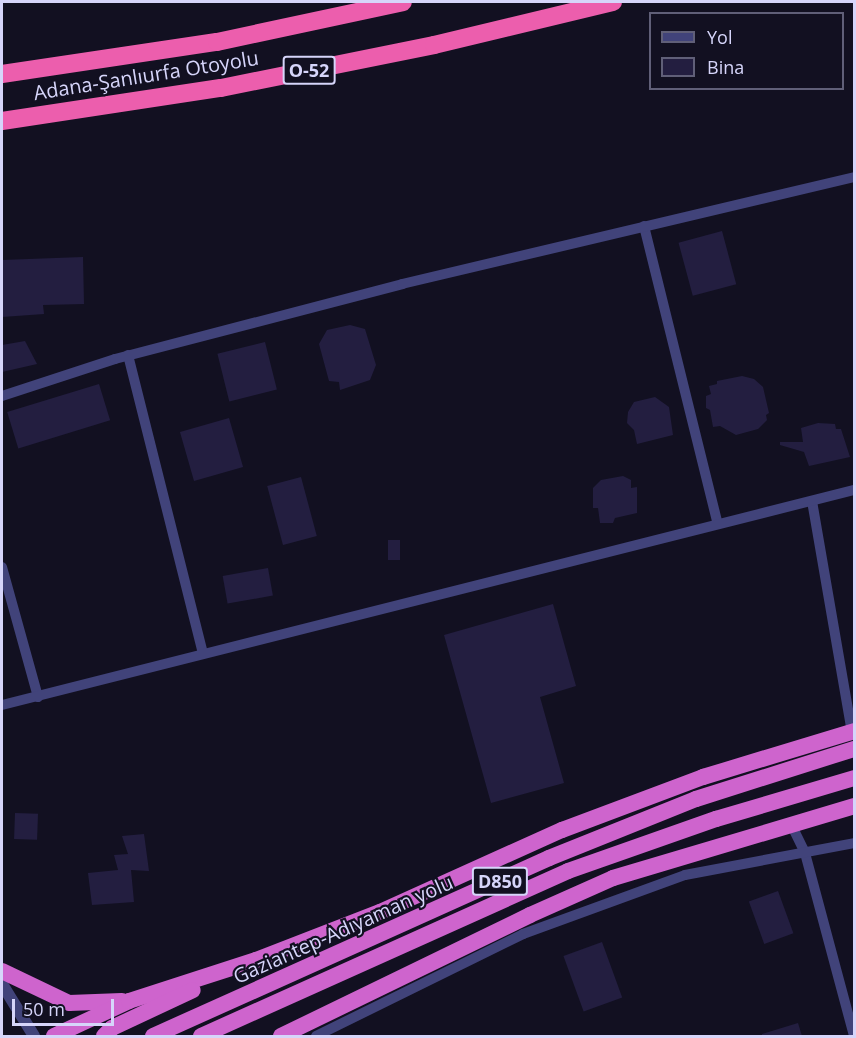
<!DOCTYPE html>
<meta charset="utf-8">
<style>
body{margin:0}
#map{position:relative;width:856px;height:1038px;overflow:hidden;background:#121021;font-family:"Open Sans",sans-serif}
div>[style]{position:absolute}
[style*='--x']{left:calc(var(--x)*1px);top:calc(var(--y)*1px);width:calc(var(--w)*1px);rotate:calc(var(--a)*1deg)}
.building>*{inset:0;background:#231e40;transform-origin:0 0}
.minor>*{height:10px;margin:-5px;padding:0 5px;transform-origin:5px;border-radius:5px;background:#41437a}
.tertiary>*{height:12px;margin:-6px;padding:0 6px;transform-origin:6px;border-radius:6px;background:#41437a}
.trunk>*{height:16px;margin:-8px;padding:0 8px;transform-origin:8px;border-radius:8px;background:#ce64cd}
.motorway>*{height:18px;margin:-9px;padding:0 9px;transform-origin:9px;border-radius:9px;background:#ec5ead}
span{translate:-50% -50%;white-space:nowrap;text-align:center;line-height:1.15;-webkit-text-stroke:4.5px #121021;paint-order:stroke}
.shield-label span{padding:2px 4px;background:#121021;border:2px solid;border-radius:4px;-webkit-text-stroke-width:0}
.shield-label{font-size:18px;color:#d6d5fa;font-weight:700}
.street-label{font-size:20px;color:#d6d5fa}
.frame{position:absolute;inset:0;border:3px solid #d6d5fa;pointer-events:none}
.legend{position:absolute;left:649px;top:12px;width:195px;height:78px;box-sizing:border-box;background:#121021;border:2px solid #605f78;margin:0;padding:8px 10px;list-style:none;font-size:18px;color:#d6d5fa}
.legend li{display:flex;align-items:center;gap:12px;height:30px}
.legend b{width:30px;border:2px solid #605f78}
.scale{position:absolute;left:12px;top:999px;width:102px;height:27px;box-sizing:border-box;border:3px solid #d6d5fa;border-top:0;padding-left:8px;font-size:18px;line-height:21px;white-space:nowrap;color:#d6d5fa;-webkit-text-stroke:4px #121021;paint-order:stroke}
</style>
<div id="map">
<div class="building">
<i style="left:722px;top:231px;width:55px;height:45px;rotate:75deg"></i>
<i style="clip-path:polygon(83px 257px,84px 304px,43px 305px,44px 314px,2px 317px,2px 260px)"></i>
<i style="clip-path:polygon(350px 325px,365px 329px,376px 365px,370px 380px,340px 390px,339px 382px,329px 381px,319px 344px,327px 330px)"></i>
<i style="clip-path:polygon(25px 341px,37px 364px,2px 372px,2px 345px)"></i>
<i style="left:265px;top:342px;width:49px;height:49px;rotate:76deg"></i>
<i style="clip-path:polygon(742px 376px,754px 379px,763px 387px,769px 413px,766px 415px,767px 420px,758px 429px,736px 435px,720px 426px,713px 427px,710px 410px,706px 408px,706px 396px,711px 394px,709px 386px,717px 384px,717px 381px)"></i>
<i style="left:99px;top:384px;width:38px;height:96px;rotate:73deg"></i>
<i style="clip-path:polygon(655px 397px,669px 407px,673px 435px,637px 444px,634px 430px,627px 423px,628px 412px,634px 402px)"></i>
<i style="left:229px;top:418px;width:51px;height:51px;rotate:74deg"></i>
<i style="clip-path:polygon(818px 423px,835px 424px,836px 429px,841px 429px,850px 457px,809px 466px,804px 452px,780px 445px,780px 442px,803px 442px,801px 428px)"></i>
<i style="clip-path:polygon(623px 476px,631px 480px,631px 488px,637px 487px,637px 513px,615px 518px,613px 523px,600px 523px,598px 508px,593px 508px,593px 488px,601px 480px)"></i>
<i style="left:301px;top:477px;width:61px;height:35px;rotate:75deg"></i>
<i style="left:388px;top:540px;width:12px;height:20px"></i>
<i style="left:268px;top:568px;width:28px;height:46px;rotate:80deg"></i>
<i style="clip-path:polygon(553px 604px,576px 686px,540px 697px,564px 783px,491px 803px,444px 635px)"></i>
<i style="left:15px;top:813px;width:23px;height:26px;rotate:2deg"></i>
<i style="clip-path:polygon(144px 834px,149px 871px,131px 870px,134px 902px,92px 905px,88px 873px,118px 870px,114px 855px,128px 854px,122px 836px)"></i>
<i style="left:778px;top:891px;width:45px;height:31px;rotate:70deg"></i>
<i style="left:602px;top:942px;width:59px;height:41px;rotate:70deg"></i>
<i style="clip-path:polygon(798px 1023px,802px 1036px,762px 1036px,762px 1034px)"></i>
</div>
<div class="minor">
<i style="--x:644;--y:226;--w:307;--a:76.1"></i>
<i style="--x:128;--y:355;--w:308;--a:75.9"></i>
<i style="--x:2;--y:396;--w:119;--a:-18.1"></i>
<i style="--x:115;--y:359;--w:297;--a:-14.6"></i>
<i style="--x:402;--y:284;--w:464;--a:-13.3"></i>
<i style="--x:812;--y:501;--w:234;--a:80.2"></i>
<i style="--x:2;--y:567;--w:135;--a:74.5"></i>
<i style="--x:2;--y:705;--w:879;--a:-14.16"></i>
<i style="--x:791;--y:824;--w:32;--a:64"></i>
<i style="--x:805;--y:853;--w:189;--a:75"></i>
<i style="--x:316;--y:1036;--w:231;--a:-26.2"></i>
<i style="--x:523;--y:934;--w:172;--a:-20"></i>
<i style="--x:685;--y:875;--w:172;--a:-10.7"></i>
</div>
<div class="tertiary">
<i style="--x:2;--y:984;--w:61;--a:58.4"></i>
</div>
<div class="trunk">
<i style="--x:2;--y:971;--w:74;--a:25.5"></i>
<i style="--x:69;--y:1003;--w:53;--a:-2.2"></i>
<i style="--x:54;--y:1036;--w:83;--a:-25"></i>
<i style="--x:129;--y:1001;--w:133;--a:-17.9"></i>
<i style="--x:256;--y:960;--w:133;--a:-21.2"></i>
<i style="--x:380;--y:912;--w:200;--a:-24.3"></i>
<i style="--x:562;--y:830;--w:151;--a:-20.6"></i>
<i style="--x:703;--y:777;--w:158;--a:-16.9"></i>
<i style="--x:104;--y:1036;--w:11;--a:-45"></i>
<i style="--x:112;--y:1028;--w:89;--a:-25.1"></i>
<i style="--x:153;--y:1036;--w:434;--a:-24.2"></i>
<i style="--x:549;--y:858;--w:158;--a:-21.9"></i>
<i style="--x:696;--y:799;--w:166;--a:-17.6"></i>
<i style="--x:201;--y:1036;--w:402;--a:-24.2"></i>
<i style="--x:568;--y:871;--w:157;--a:-19.4"></i>
<i style="--x:716;--y:819;--w:144;--a:-16.5"></i>
<i style="--x:281;--y:1036;--w:277;--a:-25.9"></i>
<i style="--x:530;--y:915;--w:91;--a:-24"></i>
<i style="--x:613;--y:878;--w:252;--a:-16.6"></i>
</div>
<div class="motorway">
<i style="--x:2;--y:74;--w:217;--a:-8.5"></i>
<i style="--x:217;--y:42;--w:190;--a:-12.1"></i>
<i style="--x:2;--y:121;--w:221;--a:-8.6"></i>
<i style="--x:221;--y:88;--w:217;--a:-11.4"></i>
<i style="--x:434;--y:45;--w:184;--a:-13.5"></i>
</div>
<div class="shield-label">
<span style="left:309px;top:70px">O-52</span>
<span style="left:500px;top:881px">D850</span>
</div>
<div class="street-label">
<span style="left:146px;top:75px;rotate:-9deg">Adana-Şanlıurfa Otoyolu</span>
<span style="left:343px;top:929px;rotate:-24deg">Gaziantep-Adıyaman yolu</span>
</div>
<div class="frame"></div>
<ul class="legend">
<li><b style="height:8px;background:#41437a"></b>Yol</li>
<li><b style="height:16px;background:#231e40"></b>Bina</li>
</ul>
<div class="scale">50 m</div>
</div>
